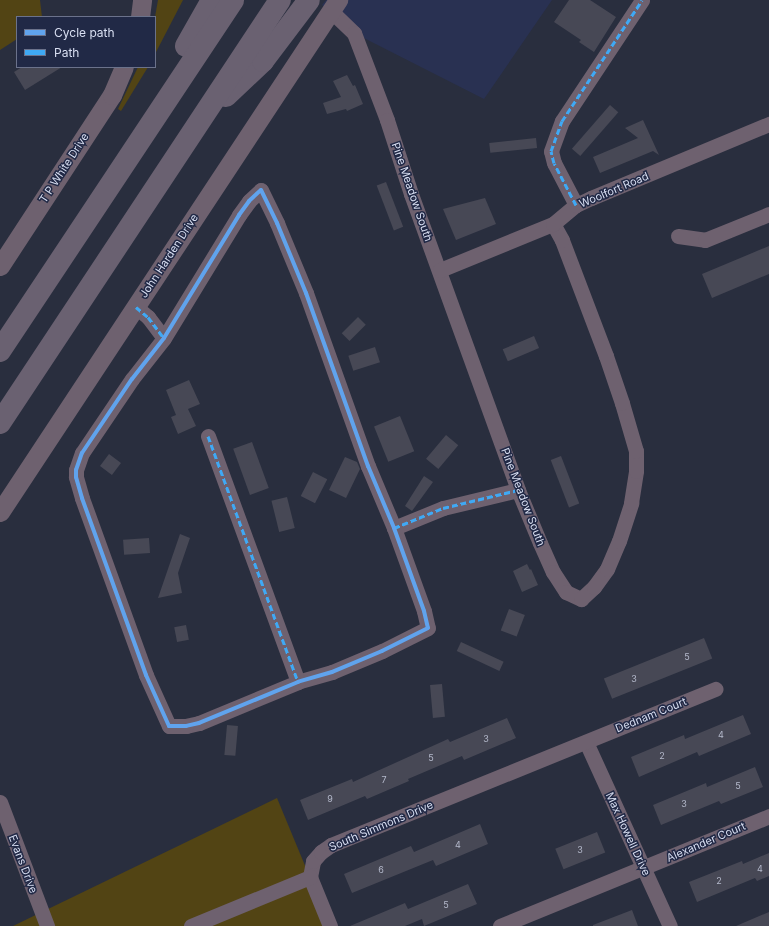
<!DOCTYPE html>
<style>
body{margin:0}
#map{position:relative;width:769px;height:926px;overflow:hidden;background:#292e3e;font-family:Inter,sans-serif}
div>[style]{position:absolute}
[style*='--x']{left:calc(var(--x)*1px);top:calc(var(--y)*1px);width:calc(var(--w)*1px);rotate:calc(var(--a)*1deg)}
.built>*{inset:0;background:#293152}
.green>*{inset:0;background:#524414}
.building>*{inset:0;background:#474855;transform-origin:0 0}
.minor>*{height:15px;margin:-7.5px;padding:0 7.5px;transform-origin:7.5px;border-radius:7.5px;background:#6e616f}
.tertiary>*{height:19px;margin:-9.5px;padding:0 9.5px;transform-origin:9.5px;border-radius:9.5px;background:#6e616f}
.motorway>*{height:22px;margin:-11px;padding:0 11px;transform-origin:11px;border-radius:11px;background:#6a6171}
.quiet>*{height:3px;margin-top:-1.5px;transform-origin:0;background:repeating-linear-gradient(90deg,#3fa9f5 0 6px,transparent 0 9px)}
.cycleway>*{height:4px;margin:-2px;padding:0 2px;transform-origin:2px;border-radius:2px;background:#60a3ed}
span{translate:-50% -50%;white-space:nowrap;text-align:center;line-height:1.15;-webkit-text-stroke:3px #212946;paint-order:stroke}
.number-label{font-size:9px;color:#b4b9cb}
.number-label span{-webkit-text-stroke-width:0}
.street-label{font-size:11px;color:#d9dff2}
.legend{position:absolute;left:16px;top:16px;width:140px;height:52px;box-sizing:border-box;background:#212946;border:1px solid #6b728b;margin:0;padding:5px 7px;list-style:none;font-size:12px;color:#d9dff2}
.legend li{display:flex;align-items:center;gap:8px;height:20px}
.legend b{width:20px;border:1px solid #6b728b}
</style>
<div id="map">
<div class="built">
<i style="clip-path:polygon(326px 0,552px 0,484px 99px,354px 33px,331px 11px,322px 5px)"></i>
</div>
<div class="green">
<i style="clip-path:polygon(0 0,40px 0,42px 17px,17px 17px,17px 39px,0 50px)"></i>
<i style="clip-path:polygon(158px 0,183px 0,155px 54px,155px 17px)"></i>
<i style="clip-path:polygon(138px 67px,148px 67px,121px 111px,118px 109px)"></i>
<i style="clip-path:polygon(277px 798px,330px 926px,13px 926px)"></i>
</div>
<div class="building">
<i style="clip-path:polygon(569px 0,590px 0,616px 17px,594px 52px,579px 42px,581px 40px,554px 22px)"></i>
<i style="clip-path:polygon(22px 67px,62px 67px,25px 90px,14px 72px)"></i>
<i style="clip-path:polygon(347px 75px,353px 86px,355px 85px,363px 104px,347px 111px,346px 109px,327px 114px,323px 103px,341px 97px,333px 81px)"></i>
<i style="left:610px;top:105px;width:11px;height:58px;rotate:41deg"></i>
<i style="clip-path:polygon(643px 120px,659px 155px,653px 151px,600px 173px,593px 157px,638px 138px,625px 128px)"></i>
<i style="left:536px;top:138px;width:10px;height:47px;rotate:84deg"></i>
<i style="left:386px;top:182px;width:48px;height:10px;rotate:69deg"></i>
<i style="clip-path:polygon(485px 198px,496px 224px,456px 240px,443px 209px)"></i>
<i style="clip-path:polygon(769px 246px,769px 274px,712px 298px,702px 274px)"></i>
<i style="left:358px;top:317px;width:11px;height:23px;rotate:45deg"></i>
<i style="left:534px;top:336px;width:13px;height:34px;rotate:67deg"></i>
<i style="left:375px;top:347px;width:16px;height:28px;rotate:72deg"></i>
<i style="clip-path:polygon(189px 380px,200px 404px,188px 409px,196px 426px,178px 434px,171px 417px,176px 415px,166px 390px)"></i>
<i style="left:400px;top:416px;width:38px;height:28px;rotate:68deg"></i>
<i style="left:446px;top:435px;width:16px;height:31px;rotate:40deg"></i>
<i style="left:252px;top:442px;width:49px;height:20px;rotate:70deg"></i>
<i style="left:109px;top:454px;width:15px;height:15px;rotate:37deg"></i>
<i style="left:561px;top:456px;width:51px;height:11px;rotate:69deg"></i>
<i style="clip-path:polygon(345px 457px,357px 462px,360px 469px,346px 498px,329px 490px)"></i>
<i style="left:313px;top:472px;width:16px;height:27px;rotate:27deg"></i>
<i style="clip-path:polygon(424px 476px,433px 482px,412px 511px,405px 506px)"></i>
<i style="left:287px;top:497px;width:32px;height:16px;rotate:76deg"></i>
<i style="clip-path:polygon(180px 534px,190px 538px,178px 573px,182px 593px,158px 598px)"></i>
<i style="left:149px;top:538px;width:15px;height:26px;rotate:86deg"></i>
<i style="clip-path:polygon(527px 564px,530px 570px,531px 569px,538px 585px,522px 592px,513px 571px)"></i>
<i style="left:509px;top:609px;width:17px;height:23px;rotate:21deg"></i>
<i style="left:186px;top:625px;width:15px;height:12px;rotate:79deg"></i>
<i style="left:704px;top:638px;width:22px;height:108px;rotate:68deg"></i>
<i style="left:461px;top:642px;width:47px;height:10px;rotate:25deg"></i>
<i style="left:442px;top:684px;width:33px;height:12px;rotate:85deg"></i>
<i style="clip-path:polygon(743px 715px,751px 734px,699px 756px,697px 752px,639px 777px,631px 757px,684px 735px,685px 739px)"></i>
<i style="clip-path:polygon(507px 718px,516px 738px,464px 760px,462px 756px,408px 779px,409px 781px,367px 799px,365px 796px,308px 820px,300px 800px,352px 779px,353px 782px,448px 739px,450px 742px)"></i>
<i style="left:227px;top:725px;width:11px;height:30px;rotate:5deg"></i>
<i style="clip-path:polygon(755px 767px,763px 787px,721px 804px,719px 801px,661px 825px,653px 805px,706px 783px,707px 787px)"></i>
<i style="clip-path:polygon(480px 824px,488px 844px,436px 866px,433px 860px,352px 893px,344px 874px,411px 846px,414px 852px)"></i>
<i style="left:597px;top:832px;width:22px;height:45px;rotate:68deg"></i>
<i style="clip-path:polygon(769px 853px,769px 876px,757px 881px,755px 878px,697px 902px,689px 882px,742px 861px,743px 864px)"></i>
<i style="clip-path:polygon(468px 884px,477px 904px,424px 926px,422px 919px,405px 926px,350px 926px,405px 903px,408px 909px)"></i>
<i style="clip-path:polygon(632px 910px,638px 926px,593px 926px,593px 925px)"></i>
<i style="clip-path:polygon(769px 912px,769px 926px,736px 926px)"></i>
</div>
<div class="minor">
<i style="--x:331;--y:11;--w:32;--a:44"></i>
<i style="--x:354;--y:33;--w:93;--a:69.2"></i>
<i style="--x:387;--y:120;--w:78;--a:72"></i>
<i style="--x:411;--y:194;--w:315;--a:70.1"></i>
<i style="--x:518;--y:490;--w:57;--a:67.5"></i>
<i style="--x:540;--y:543;--w:32;--a:66"></i>
<i style="--x:553;--y:572;--w:24;--a:57"></i>
<i style="--x:566;--y:592;--w:17;--a:25"></i>
<i style="--x:581;--y:599;--w:18;--a:-43"></i>
<i style="--x:594;--y:587;--w:22;--a:-54"></i>
<i style="--x:607;--y:569;--w:30;--a:-67"></i>
<i style="--x:619;--y:541;--w:40;--a:-72"></i>
<i style="--x:631;--y:503;--w:32;--a:-81"></i>
<i style="--x:636;--y:471;--w:20;--a:-90"></i>
<i style="--x:636;--y:451;--w:50;--a:-106.3"></i>
<i style="--x:622;--y:403;--w:50;--a:-108.8"></i>
<i style="--x:606;--y:356;--w:124;--a:-110.8"></i>
<i style="--x:562;--y:240;--w:18;--a:-119"></i>
<i style="--x:261;--y:190;--w:37;--a:64"></i>
<i style="--x:277;--y:223;--w:76;--a:67.5"></i>
<i style="--x:306;--y:293;--w:184;--a:70.3"></i>
<i style="--x:368;--y:466;--w:67;--a:67.2"></i>
<i style="--x:394;--y:528;--w:88;--a:70.1"></i>
<i style="--x:424;--y:611;--w:17;--a:77"></i>
<i style="--x:428;--y:628;--w:51;--a:153.4"></i>
<i style="--x:382;--y:651;--w:54;--a:157.2"></i>
<i style="--x:332;--y:672;--w:35;--a:164"></i>
<i style="--x:298;--y:682;--w:107;--a:157.5"></i>
<i style="--x:199;--y:723;--w:13;--a:167"></i>
<i style="--x:186;--y:726;--w:17;--a:180"></i>
<i style="--x:169;--y:726;--w:56;--a:-114.3"></i>
<i style="--x:146;--y:675;--w:188;--a:-109.9"></i>
<i style="--x:82;--y:498;--w:22;--a:-106"></i>
<i style="--x:76;--y:477;--w:7;--a:-90"></i>
<i style="--x:76;--y:470;--w:18;--a:-71"></i>
<i style="--x:82;--y:453;--w:89;--a:-56"></i>
<i style="--x:132;--y:379;--w:52;--a:-52"></i>
<i style="--x:164;--y:338;--w:144;--a:-58.6"></i>
<i style="--x:239;--y:215;--w:17;--a:-54"></i>
<i style="--x:249;--y:201;--w:16;--a:-43"></i>
<i style="--x:576;--y:205;--w:47;--a:-117.6"></i>
<i style="--x:554;--y:163;--w:12;--a:-104"></i>
<i style="--x:551;--y:151;--w:32;--a:-70"></i>
<i style="--x:562;--y:121;--w:145;--a:-56.5"></i>
<i style="--x:678;--y:236;--w:27;--a:8"></i>
<i style="--x:705;--y:240;--w:69;--a:-22.1"></i>
<i style="--x:440;--y:270;--w:122;--a:-22.2"></i>
<i style="--x:553;--y:224;--w:30;--a:-40"></i>
<i style="--x:576;--y:205;--w:17;--a:-25"></i>
<i style="--x:591;--y:198;--w:193;--a:-22.6"></i>
<i style="--x:136;--y:307;--w:16;--a:40"></i>
<i style="--x:148;--y:317;--w:26;--a:53"></i>
<i style="--x:208;--y:436;--w:262;--a:69.9"></i>
<i style="--x:394;--y:528;--w:53;--a:-22.2"></i>
<i style="--x:443;--y:508;--w:77;--a:-13.5"></i>
<i style="--x:586;--y:742;--w:202;--a:65.5"></i>
<i style="--x:0;--y:802;--w:133;--a:69.2"></i>
<i style="--x:310;--y:877;--w:16;--a:-79"></i>
<i style="--x:313;--y:861;--w:12;--a:-48"></i>
<i style="--x:321;--y:852;--w:12;--a:-35"></i>
<i style="--x:331;--y:845;--w:415;--a:-22.1"></i>
<i style="--x:310;--y:877;--w:53;--a:67.8"></i>
<i style="--x:191;--y:926;--w:129;--a:-22.4"></i>
<i style="--x:500;--y:926;--w:291;--a:-22.2"></i>
</div>
<div class="tertiary">
<i style="--x:140;--y:17;--w:17;--a:-83"></i>
<i style="--x:0;--y:266;--w:204;--a:-56.8"></i>
<i style="--x:112;--y:95;--w:30;--a:-67"></i>
<i style="--x:0;--y:512;--w:614;--a:-56.57"></i>
</div>
<div class="motorway">
<i style="--x:186;--y:46;--w:53;--a:-60.5"></i>
<i style="--x:226;--y:96;--w:51;--a:-43.4"></i>
<i style="--x:263;--y:61;--w:76;--a:-53"></i>
<i style="--x:0;--y:351;--w:421;--a:-56.4"></i>
<i style="--x:0;--y:423;--w:507;--a:-56.5"></i>
</div>
<div class="quiet">
<i style="--x:576;--y:205;--w:47;--a:-117.6"></i>
<i style="--x:554;--y:163;--w:12;--a:-104"></i>
<i style="--x:551;--y:151;--w:32;--a:-70"></i>
<i style="--x:562;--y:121;--w:145;--a:-56.5"></i>
<i style="--x:136;--y:307;--w:16;--a:40"></i>
<i style="--x:148;--y:317;--w:26;--a:53"></i>
<i style="--x:208;--y:436;--w:262;--a:69.9"></i>
<i style="--x:394;--y:528;--w:53;--a:-22.2"></i>
<i style="--x:443;--y:508;--w:77;--a:-13.5"></i>
</div>
<div class="cycleway">
<i style="--x:261;--y:190;--w:37;--a:64"></i>
<i style="--x:277;--y:223;--w:76;--a:67.5"></i>
<i style="--x:306;--y:293;--w:184;--a:70.3"></i>
<i style="--x:368;--y:466;--w:67;--a:67.2"></i>
<i style="--x:394;--y:528;--w:88;--a:70.1"></i>
<i style="--x:424;--y:611;--w:17;--a:77"></i>
<i style="--x:428;--y:628;--w:51;--a:153.4"></i>
<i style="--x:382;--y:651;--w:54;--a:157.2"></i>
<i style="--x:332;--y:672;--w:35;--a:164"></i>
<i style="--x:298;--y:682;--w:107;--a:157.5"></i>
<i style="--x:199;--y:723;--w:13;--a:167"></i>
<i style="--x:186;--y:726;--w:17;--a:180"></i>
<i style="--x:169;--y:726;--w:56;--a:-114.3"></i>
<i style="--x:146;--y:675;--w:188;--a:-109.9"></i>
<i style="--x:82;--y:498;--w:22;--a:-106"></i>
<i style="--x:76;--y:477;--w:7;--a:-90"></i>
<i style="--x:76;--y:470;--w:18;--a:-71"></i>
<i style="--x:82;--y:453;--w:89;--a:-56"></i>
<i style="--x:132;--y:379;--w:52;--a:-52"></i>
<i style="--x:164;--y:338;--w:144;--a:-58.6"></i>
<i style="--x:239;--y:215;--w:17;--a:-54"></i>
<i style="--x:249;--y:201;--w:16;--a:-43"></i>
</div>
<div class="number-label">
<span style="left:687px;top:657px">5</span>
<span style="left:634px;top:679px">3</span>
<span style="left:721px;top:735px">4</span>
<span style="left:486px;top:739px">3</span>
<span style="left:662px;top:756px">2</span>
<span style="left:431px;top:758px">5</span>
<span style="left:384px;top:780px">7</span>
<span style="left:738px;top:786px">5</span>
<span style="left:330px;top:799px">9</span>
<span style="left:684px;top:804px">3</span>
<span style="left:458px;top:845px">4</span>
<span style="left:580px;top:850px">3</span>
<span style="left:760px;top:869px">4</span>
<span style="left:381px;top:870px">6</span>
<span style="left:719px;top:881px">2</span>
<span style="left:446px;top:905px">5</span>
</div>
<div class="street-label">
<span style="left:64px;top:168px;rotate:-57deg">T P White Drive</span>
<span style="left:614px;top:190px;rotate:-23deg">Woolfort Road</span>
<span style="left:412px;top:192px;rotate:71deg">Pine Meadow South</span>
<span style="left:169px;top:256px;rotate:-57deg">John Harden Drive</span>
<span style="left:523px;top:497px;rotate:69deg">Pine Meadow South</span>
<span style="left:651px;top:715px;rotate:-22deg">Dednam Court</span>
<span style="left:381px;top:826px;rotate:-23deg">South Simmons Drive</span>
<span style="left:628px;top:834px;rotate:65deg">Max Howell Drive</span>
<span style="left:706px;top:842px;rotate:-23deg">Alexander Court</span>
<span style="left:23px;top:864px;rotate:69deg">Evans Drive</span>
</div>
<ul class="legend">
<li><b style="height:5px;background:#60a3ed"></b>Cycle path</li>
<li><b style="height:5px;background:#3fa9f5"></b>Path</li>
</ul>
</div>
